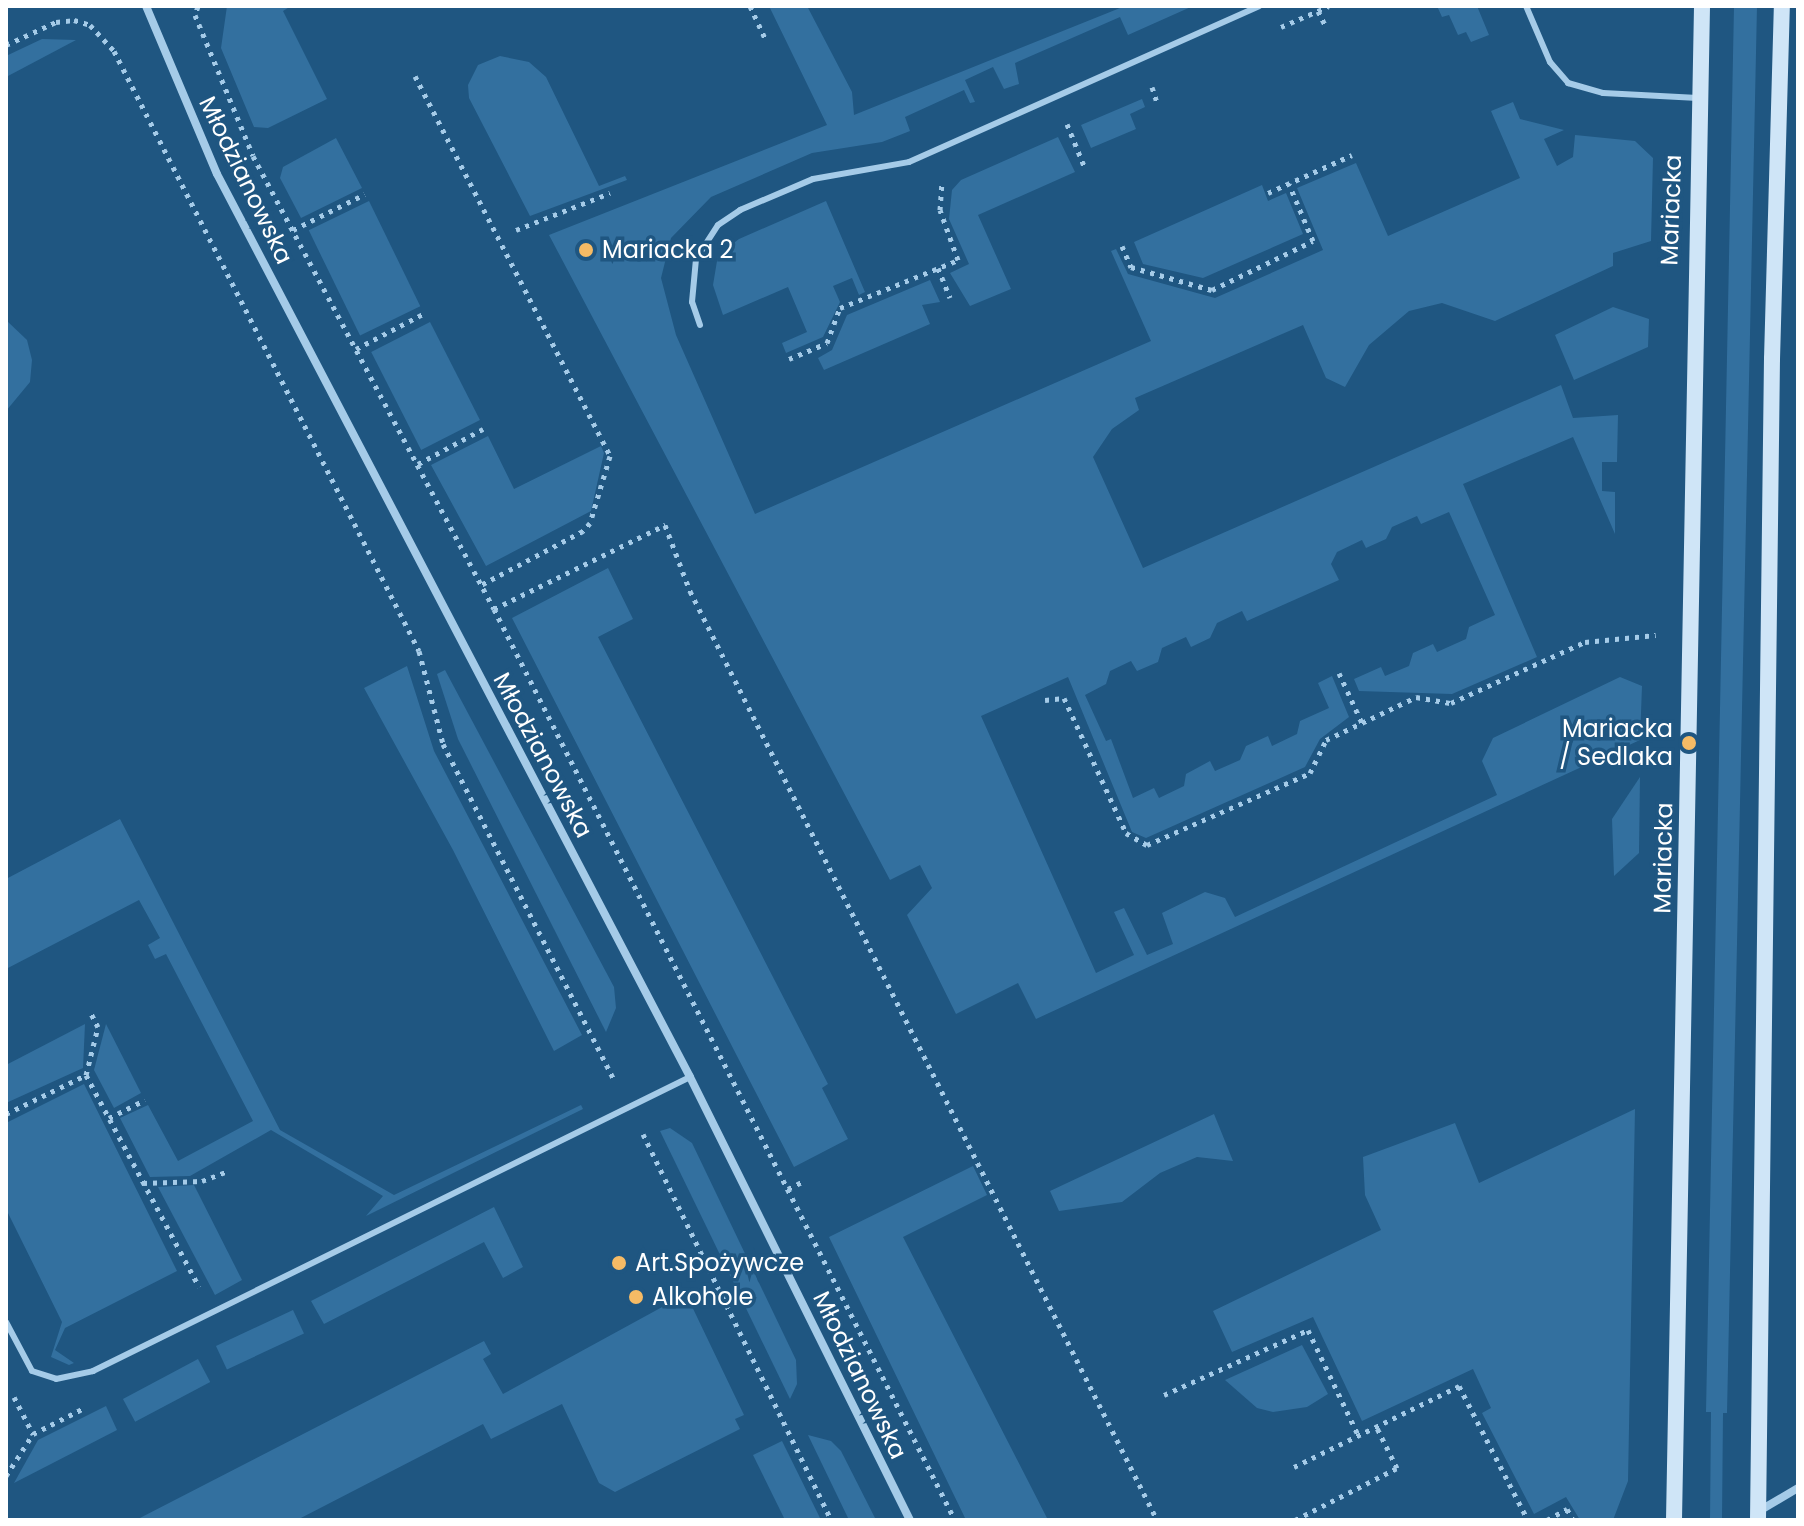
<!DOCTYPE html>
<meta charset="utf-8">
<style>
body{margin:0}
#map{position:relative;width:1804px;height:1526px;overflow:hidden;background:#1f5681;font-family:Poppins,sans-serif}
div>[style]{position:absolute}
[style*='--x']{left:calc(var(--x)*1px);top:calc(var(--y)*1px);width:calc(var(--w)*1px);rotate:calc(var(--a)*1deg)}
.green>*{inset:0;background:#33709f;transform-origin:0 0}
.path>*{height:5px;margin-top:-2.5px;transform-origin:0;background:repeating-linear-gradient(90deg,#a5cbe8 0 4px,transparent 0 10px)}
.lane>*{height:6px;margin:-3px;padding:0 3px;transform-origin:3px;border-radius:3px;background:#a5cbe8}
.street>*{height:8px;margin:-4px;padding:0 4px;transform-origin:4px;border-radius:4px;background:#a5cbe8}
.secondary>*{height:16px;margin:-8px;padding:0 8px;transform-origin:8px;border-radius:8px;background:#cfe5f7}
.dots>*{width:22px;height:22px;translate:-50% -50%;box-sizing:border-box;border:4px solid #1f5681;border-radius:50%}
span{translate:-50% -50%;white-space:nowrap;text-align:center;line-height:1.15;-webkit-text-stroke:7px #1f5681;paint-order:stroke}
.street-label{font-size:24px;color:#fff}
.poi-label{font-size:24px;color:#fff}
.left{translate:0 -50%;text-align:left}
.right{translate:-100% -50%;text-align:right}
.frame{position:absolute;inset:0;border:8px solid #fff;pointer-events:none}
</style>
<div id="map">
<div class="green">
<i style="clip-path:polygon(227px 6px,291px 6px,283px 11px,327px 99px,268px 128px,254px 127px,221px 48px)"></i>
<i style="clip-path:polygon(769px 6px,807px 6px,852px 92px,854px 115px,1125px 6px,1193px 6px,1128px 35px,1120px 17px,1015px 63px,1019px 84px,1004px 89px,993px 67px,965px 80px,975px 102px,970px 103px,964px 90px,905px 117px,910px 131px,882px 142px,812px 153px,711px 197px,671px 238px,661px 278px,676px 335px,755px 514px,1151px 341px,1111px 251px,1116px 249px,1128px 274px,1215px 298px,1323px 250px,1297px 188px,1356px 163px,1388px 236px,1520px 178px,1491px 111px,1513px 102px,1520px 119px,1564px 130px,1544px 139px,1557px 166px,1573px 157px,1575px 135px,1635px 141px,1653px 158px,1651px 241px,1613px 253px,1613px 266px,1495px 321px,1442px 303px,1409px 311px,1369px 345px,1345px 387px,1326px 378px,1303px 325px,1135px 398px,1139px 410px,1112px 429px,1093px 457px,1143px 568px,1561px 385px,1573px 418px,1618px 415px,1617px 462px,1602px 462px,1602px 491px,1615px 492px,1615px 534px,1573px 437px,1463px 484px,1537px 657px,1452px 694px,1359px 691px,1354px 679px,1381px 667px,1385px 676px,1409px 666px,1413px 653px,1433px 644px,1437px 652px,1466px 639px,1469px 627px,1495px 615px,1449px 512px,1421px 524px,1417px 516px,1392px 527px,1386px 539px,1366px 548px,1362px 540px,1337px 552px,1331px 564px,1339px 580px,1247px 621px,1242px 611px,1217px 623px,1210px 638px,1191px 647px,1186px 637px,1162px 648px,1158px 662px,1137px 671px,1131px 661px,1110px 671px,1106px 684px,1085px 695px,1106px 741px,1111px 739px,1133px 798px,1154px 788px,1159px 798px,1184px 786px,1186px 774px,1210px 761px,1215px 771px,1240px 760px,1246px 746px,1268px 736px,1272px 746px,1297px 734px,1300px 721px,1329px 708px,1318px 683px,1332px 676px,1349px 717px,1320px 739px,1305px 767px,1146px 838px,1132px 832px,1068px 677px,981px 716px,1096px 973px,1134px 955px,1114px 912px,1124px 908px,1147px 955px,1173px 944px,1162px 913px,1205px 892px,1225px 898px,1235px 917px,1497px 795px,1482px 761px,1493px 738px,1620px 677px,1642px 686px,1640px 740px,1036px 1019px,1018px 983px,956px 1014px,907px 915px,932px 888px,920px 865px,890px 880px,549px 235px,827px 125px)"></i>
<i style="clip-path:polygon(1437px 6px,1477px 6px,1489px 35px,1471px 42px,1466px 32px,1458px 35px,1449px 15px,1442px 17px)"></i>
<i style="clip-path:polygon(1734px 6px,1757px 6px,1727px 1413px,1723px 1413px,1722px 1520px,1710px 1520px,1711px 1412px,1706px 1412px)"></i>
<i style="clip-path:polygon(42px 39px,76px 40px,8px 76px,6px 56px)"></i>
<i style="clip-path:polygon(500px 56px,529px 62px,546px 77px,599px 186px,625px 176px,627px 180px,530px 216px,469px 98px,468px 85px,478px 65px)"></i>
<i style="clip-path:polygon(1142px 99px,1145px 107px,1130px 114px,1136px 129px,1091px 148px,1081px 125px)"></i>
<i style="clip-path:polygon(1058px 137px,1075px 172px,978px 215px,1011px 289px,970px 306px,950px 273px,969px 264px,949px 219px,952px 190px,961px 180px)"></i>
<i style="clip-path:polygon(336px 138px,362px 188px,301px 218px,280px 178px,283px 167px)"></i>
<i style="clip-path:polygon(1262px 185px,1268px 201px,1286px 193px,1303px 234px,1203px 278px,1143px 264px,1134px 242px)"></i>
<i style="left:369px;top:201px;width:117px;height:67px;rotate:64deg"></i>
<i style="clip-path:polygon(826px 201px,865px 292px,859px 295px,852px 278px,833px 286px,840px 302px,823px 337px,786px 353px,782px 343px,807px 332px,788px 287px,723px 315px,713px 285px,718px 255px,739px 239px)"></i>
<i style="clip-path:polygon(930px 280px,940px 302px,922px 305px,930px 324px,824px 370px,818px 358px,832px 350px,847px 315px)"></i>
<i style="clip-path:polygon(1613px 307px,1649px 319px,1648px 347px,1574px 380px,1555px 335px)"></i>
<i style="clip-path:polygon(6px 320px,27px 340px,32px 360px,30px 382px,6px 411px)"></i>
<i style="left:430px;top:322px;width:110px;height:66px;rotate:63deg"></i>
<i style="clip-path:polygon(488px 436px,514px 489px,601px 446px,604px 453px,591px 511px,486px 566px,431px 465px)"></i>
<i style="clip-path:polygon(608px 568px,633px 619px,598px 637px,828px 1084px,822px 1088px,848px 1139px,794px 1167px,512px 618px)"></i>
<i style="clip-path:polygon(407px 666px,434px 751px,582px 1035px,554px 1051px,453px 850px,364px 688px)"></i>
<i style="clip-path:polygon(445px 670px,614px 987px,616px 1008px,606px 1032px,458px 739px,437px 674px)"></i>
<i style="clip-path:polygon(1640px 777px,1639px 853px,1614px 876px,1612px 819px)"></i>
<i style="clip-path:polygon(120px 819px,280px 1130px,394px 1195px,581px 1105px,583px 1109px,366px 1216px,383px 1196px,271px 1130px,190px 1176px,150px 1177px,120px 1118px,148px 1105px,178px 1161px,253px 1121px,166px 954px,155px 959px,148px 945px,160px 938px,139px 900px,6px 969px,6px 879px)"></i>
<i style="clip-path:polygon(85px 1024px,83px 1068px,6px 1103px,6px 1065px)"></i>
<i style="clip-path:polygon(106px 1024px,141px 1093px,114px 1108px,94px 1070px)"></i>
<i style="clip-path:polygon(84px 1084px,177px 1271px,65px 1328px,55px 1350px,74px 1363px,69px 1365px,51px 1357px,62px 1322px,6px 1209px,6px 1123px)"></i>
<i style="clip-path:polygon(1635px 1109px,1628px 1481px,1613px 1520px,1580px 1520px,1566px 1497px,1534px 1514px,1482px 1413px,1491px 1408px,1473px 1369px,1362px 1421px,1313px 1317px,1232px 1352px,1213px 1311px,1381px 1230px,1365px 1195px,1363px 1157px,1455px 1123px,1479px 1183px)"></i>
<i style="clip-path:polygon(1214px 1114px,1233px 1161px,1197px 1157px,1160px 1173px,1122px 1202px,1059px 1211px,1050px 1191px)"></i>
<i style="clip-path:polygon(670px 1128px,692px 1143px,796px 1360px,797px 1384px,790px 1399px,660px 1131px)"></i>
<i style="clip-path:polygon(973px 1166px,987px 1195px,903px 1237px,1048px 1520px,966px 1520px,829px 1237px)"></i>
<i style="clip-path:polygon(194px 1185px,242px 1280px,215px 1295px,158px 1187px)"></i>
<i style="clip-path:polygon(494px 1207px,523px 1267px,503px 1278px,484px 1242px,324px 1324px,311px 1301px)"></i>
<i style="clip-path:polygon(686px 1294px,744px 1415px,735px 1419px,740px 1429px,615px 1492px,599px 1483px,562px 1404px,491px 1439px,483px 1424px,297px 1520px,136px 1520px,484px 1341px,491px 1354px,483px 1359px,503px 1394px)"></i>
<i style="left:293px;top:1310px;width:26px;height:85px;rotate:65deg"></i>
<i style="clip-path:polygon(1302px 1345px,1328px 1394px,1307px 1407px,1273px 1412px,1257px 1408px,1225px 1380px)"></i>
<i style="left:198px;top:1359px;width:26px;height:85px;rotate:62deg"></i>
<i style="clip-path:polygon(106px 1406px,117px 1430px,14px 1483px,38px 1440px)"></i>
<i style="clip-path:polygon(808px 1435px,831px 1441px,841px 1451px,876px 1520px,849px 1520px)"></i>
<i style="clip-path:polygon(782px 1441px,821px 1520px,785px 1520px,753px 1455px)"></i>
</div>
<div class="path">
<i style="--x:198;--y:6;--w:9;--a:108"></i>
<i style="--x:195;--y:15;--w:152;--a:67.6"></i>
<i style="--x:253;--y:156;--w:513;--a:61.99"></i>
<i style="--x:494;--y:609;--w:1021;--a:63.16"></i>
<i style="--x:750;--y:6;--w:38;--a:65"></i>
<i style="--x:1318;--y:11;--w:18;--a:63"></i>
<i style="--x:1281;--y:27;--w:52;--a:-23.6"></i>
<i style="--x:6;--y:45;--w:55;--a:-24.7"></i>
<i style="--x:56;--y:22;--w:18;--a:-6"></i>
<i style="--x:74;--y:20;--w:17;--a:17"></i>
<i style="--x:90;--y:25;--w:35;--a:47"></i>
<i style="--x:114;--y:51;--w:673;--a:63.05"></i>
<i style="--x:419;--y:651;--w:96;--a:75.5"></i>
<i style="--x:443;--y:744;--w:376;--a:63"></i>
<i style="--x:415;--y:76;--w:427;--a:62.8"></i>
<i style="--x:610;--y:456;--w:70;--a:106.6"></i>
<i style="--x:590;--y:523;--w:11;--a:131"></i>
<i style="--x:583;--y:531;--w:115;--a:152.1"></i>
<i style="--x:1152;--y:87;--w:16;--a:72"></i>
<i style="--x:1067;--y:124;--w:48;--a:67.8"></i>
<i style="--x:1268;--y:193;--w:92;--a:-24.3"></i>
<i style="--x:293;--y:230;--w:80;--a:-26.6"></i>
<i style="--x:516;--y:230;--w:101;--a:-21.5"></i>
<i style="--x:1122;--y:246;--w:23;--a:67"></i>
<i style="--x:1131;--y:267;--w:84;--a:15.9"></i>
<i style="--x:1212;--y:290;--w:112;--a:-25.9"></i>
<i style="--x:1313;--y:241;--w:62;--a:-112.8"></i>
<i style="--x:938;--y:268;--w:32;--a:68"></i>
<i style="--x:356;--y:349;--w:78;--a:-27.6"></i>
<i style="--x:789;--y:359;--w:41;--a:-22.8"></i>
<i style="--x:827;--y:343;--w:37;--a:-70"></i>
<i style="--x:840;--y:308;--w:127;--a:-22.1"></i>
<i style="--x:958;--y:260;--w:53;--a:-109.8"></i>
<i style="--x:940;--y:210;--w:27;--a:-86"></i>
<i style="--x:418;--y:464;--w:74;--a:-28.3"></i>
<i style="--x:494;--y:609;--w:191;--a:-26.2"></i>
<i style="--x:665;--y:525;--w:71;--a:69.3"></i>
<i style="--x:690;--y:591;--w:1040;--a:63.31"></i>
<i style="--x:1339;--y:673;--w:55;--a:65.3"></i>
<i style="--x:1045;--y:700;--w:19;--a:-6"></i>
<i style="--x:1064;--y:698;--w:149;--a:65.3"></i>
<i style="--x:1126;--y:833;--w:24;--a:30"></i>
<i style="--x:1147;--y:845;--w:178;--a:-23.8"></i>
<i style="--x:1310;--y:773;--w:37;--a:-64"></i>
<i style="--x:1326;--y:740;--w:100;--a:-25.5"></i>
<i style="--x:1416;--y:697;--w:36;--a:10"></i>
<i style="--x:1451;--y:703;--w:147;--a:-24.5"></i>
<i style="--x:1585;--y:642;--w:71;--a:-5.6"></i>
<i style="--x:86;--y:1075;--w:49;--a:-76"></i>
<i style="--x:98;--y:1027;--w:16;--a:-117"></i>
<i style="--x:6;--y:1114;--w:89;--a:-26"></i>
<i style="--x:86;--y:1075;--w:240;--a:61.9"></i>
<i style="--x:109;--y:1118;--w:40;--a:-26.6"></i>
<i style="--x:643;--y:1134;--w:429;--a:64"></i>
<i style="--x:143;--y:1183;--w:59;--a:-1.9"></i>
<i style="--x:202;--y:1181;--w:28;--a:-21"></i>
<i style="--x:788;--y:1189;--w:16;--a:-27"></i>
<i style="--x:1164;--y:1395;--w:158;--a:-24.3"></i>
<i style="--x:1308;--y:1330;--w:116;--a:64.5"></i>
<i style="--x:14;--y:1397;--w:42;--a:62.8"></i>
<i style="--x:33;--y:1434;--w:59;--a:-27"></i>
<i style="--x:1294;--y:1467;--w:184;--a:-26.1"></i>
<i style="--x:1459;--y:1386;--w:151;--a:62.8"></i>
<i style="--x:6;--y:1476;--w:50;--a:-57.3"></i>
<i style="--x:1295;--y:1520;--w:114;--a:-27"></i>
<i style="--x:1397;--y:1468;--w:47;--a:-116.6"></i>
<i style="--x:1547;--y:1520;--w:23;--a:-29"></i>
<i style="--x:1567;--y:1509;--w:13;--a:61"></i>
</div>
<div class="lane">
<i style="--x:1526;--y:6;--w:61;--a:66.8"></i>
<i style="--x:1550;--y:62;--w:28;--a:49"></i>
<i style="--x:1568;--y:83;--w:36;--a:16"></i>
<i style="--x:1603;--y:93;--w:95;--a:3"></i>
<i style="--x:700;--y:325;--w:24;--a:-109"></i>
<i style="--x:692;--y:302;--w:43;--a:-84.7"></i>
<i style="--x:696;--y:259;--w:40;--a:-57.1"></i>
<i style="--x:718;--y:225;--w:27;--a:-34"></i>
<i style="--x:740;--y:210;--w:79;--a:-23"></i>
<i style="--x:813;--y:179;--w:97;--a:-10"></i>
<i style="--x:909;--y:162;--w:383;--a:-24"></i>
<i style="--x:6;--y:1322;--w:55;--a:62"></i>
<i style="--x:32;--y:1371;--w:25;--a:18"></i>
<i style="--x:56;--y:1379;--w:38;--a:-12"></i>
<i style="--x:93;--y:1371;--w:665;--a:-26.22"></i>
</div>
<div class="street">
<i style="--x:146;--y:6;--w:182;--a:67.1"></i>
<i style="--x:217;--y:174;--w:1019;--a:62.35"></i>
<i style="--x:690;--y:1077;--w:495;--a:63.6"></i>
<i style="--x:1759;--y:1511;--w:45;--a:-30.5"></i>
</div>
<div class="secondary">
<i style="--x:1674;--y:1520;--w:1514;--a:-88.94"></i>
<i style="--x:1758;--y:1520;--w:1161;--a:-89.31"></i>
<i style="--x:1772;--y:359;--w:353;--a:-88.4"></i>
</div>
<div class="dots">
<i style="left:586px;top:250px;background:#f6bb65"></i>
<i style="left:1689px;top:743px;background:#f6bb65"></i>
<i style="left:619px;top:1263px;background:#f6bb65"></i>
<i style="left:636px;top:1297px;background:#f6bb65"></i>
</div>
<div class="street-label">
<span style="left:246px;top:180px;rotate:64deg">Młodzianowska</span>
<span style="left:1671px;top:210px;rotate:-88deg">Mariacka</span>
<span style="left:543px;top:755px;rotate:62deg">Młodzianowska</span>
<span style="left:1663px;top:858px;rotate:-89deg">Mariacka</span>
<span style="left:860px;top:1375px;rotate:64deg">Młodzianowska</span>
</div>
<div class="poi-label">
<span class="left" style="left:602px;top:250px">Mariacka 2</span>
<span class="right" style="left:1673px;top:743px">Mariacka<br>/ Sedlaka</span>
<span class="left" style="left:635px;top:1263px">Art.Spożywcze</span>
<span class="left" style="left:652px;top:1297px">Alkohole</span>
</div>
<div class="frame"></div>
</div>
